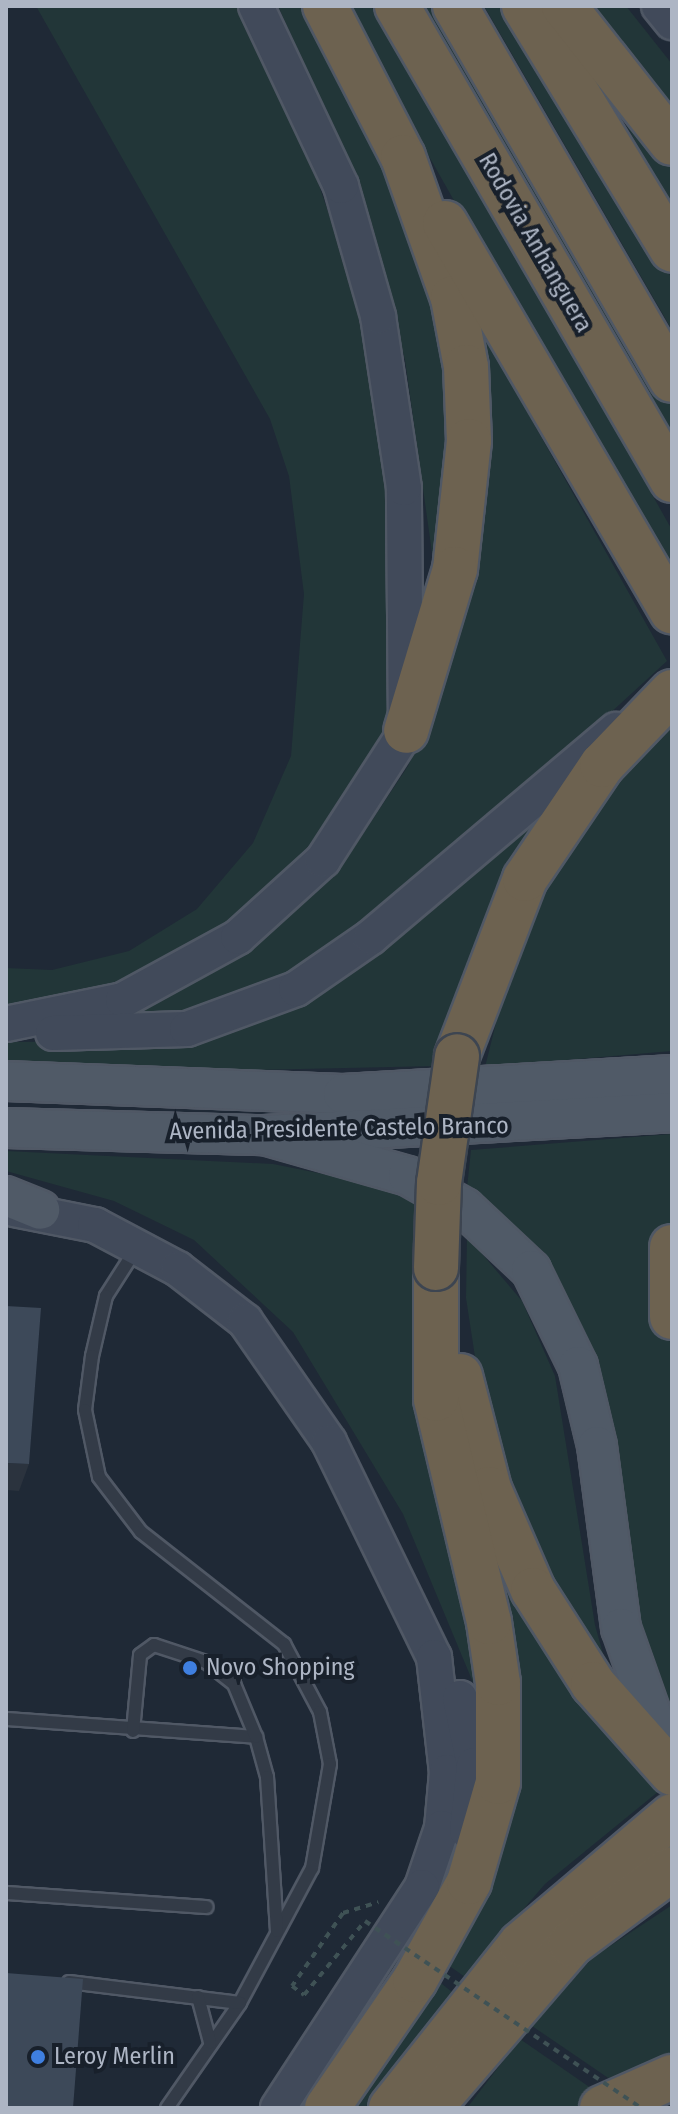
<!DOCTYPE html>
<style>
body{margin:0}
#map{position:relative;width:678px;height:2114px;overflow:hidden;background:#1f2936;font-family:"Fira Sans Condensed",sans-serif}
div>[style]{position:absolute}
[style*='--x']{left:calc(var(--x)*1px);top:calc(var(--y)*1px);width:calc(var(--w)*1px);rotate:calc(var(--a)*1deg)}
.green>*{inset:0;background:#223638}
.path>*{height:4px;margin-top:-2px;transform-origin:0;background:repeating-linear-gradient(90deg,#3f5255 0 6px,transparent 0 12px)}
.roads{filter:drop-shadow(2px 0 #505865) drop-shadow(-2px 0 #505865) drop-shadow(0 2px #505865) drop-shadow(0 -2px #505865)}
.lane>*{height:12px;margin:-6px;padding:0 6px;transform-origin:6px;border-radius:6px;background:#333b47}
.secondary>*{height:34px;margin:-17px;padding:0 17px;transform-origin:17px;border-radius:17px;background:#414a5a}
.primary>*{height:38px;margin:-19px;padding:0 19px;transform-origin:19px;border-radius:19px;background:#505a67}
.highway>*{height:44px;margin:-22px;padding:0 22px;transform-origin:22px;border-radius:22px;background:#6d6250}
.path-bridge>*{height:4px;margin-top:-2px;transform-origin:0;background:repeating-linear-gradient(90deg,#3f5255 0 6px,transparent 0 12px)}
.bridges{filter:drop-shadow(2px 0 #3d4551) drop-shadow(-2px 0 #3d4551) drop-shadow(0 2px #3d4551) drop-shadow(0 -2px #3d4551)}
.highway-bridge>*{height:44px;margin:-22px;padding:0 22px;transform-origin:22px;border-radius:22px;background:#6d6250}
.shaded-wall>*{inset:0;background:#2b333e}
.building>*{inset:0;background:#3d4959}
.dots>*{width:22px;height:22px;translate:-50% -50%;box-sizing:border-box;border:4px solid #18202b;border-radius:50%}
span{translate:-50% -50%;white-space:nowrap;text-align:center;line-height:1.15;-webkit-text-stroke:8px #18202b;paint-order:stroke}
.street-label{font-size:24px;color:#adb5c4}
.poi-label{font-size:24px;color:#adb5c4}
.left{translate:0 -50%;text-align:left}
.frame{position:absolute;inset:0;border:8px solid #adb5c4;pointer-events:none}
</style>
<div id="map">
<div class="green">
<i style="clip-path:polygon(36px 6px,240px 6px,299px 127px,355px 290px,378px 385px,403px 639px,387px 731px,362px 782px,284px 888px,127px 989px,6px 1013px,6px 968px,52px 970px,129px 951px,197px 909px,253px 843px,291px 756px,304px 594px,289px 476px,270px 419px)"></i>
<i style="clip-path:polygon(278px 6px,300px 6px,392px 181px,427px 277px,448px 405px,434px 567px,405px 360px,381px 268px,335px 132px)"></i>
<i style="clip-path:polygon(344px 6px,371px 6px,538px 292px,672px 530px,672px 586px)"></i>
<i style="clip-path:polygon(414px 6px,442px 6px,604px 284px,672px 405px,672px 451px)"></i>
<i style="clip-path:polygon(484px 6px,512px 6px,563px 88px,672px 279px,672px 330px)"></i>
<i style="clip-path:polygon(576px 6px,626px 6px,672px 64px,672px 125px)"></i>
<i style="clip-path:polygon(615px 105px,672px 167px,672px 207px)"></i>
<i style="clip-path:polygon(465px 301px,667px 661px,524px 792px,350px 936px,283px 980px,208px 1008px,113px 1020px,291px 912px,359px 840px,408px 766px,427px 724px)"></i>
<i style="clip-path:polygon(672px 726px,672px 1051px,485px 1067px,510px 967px,550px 877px,598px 803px)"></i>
<i style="clip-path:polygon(533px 825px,476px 942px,438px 1066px,208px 1071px,6px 1063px,6px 1042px,159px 1041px,403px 924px)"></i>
<i style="clip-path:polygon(672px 1134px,672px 1217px,660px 1305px,672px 1350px,672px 1722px,638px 1635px,609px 1420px,586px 1334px,544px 1258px,467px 1188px,471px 1150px)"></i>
<i style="clip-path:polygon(6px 1151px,273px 1164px,373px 1184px,417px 1204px,415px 1334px,489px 1721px,403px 1514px,293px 1332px,194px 1240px,114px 1201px,6px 1171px)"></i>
<i style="clip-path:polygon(467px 1236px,522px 1301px,555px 1376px,595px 1625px,614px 1693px,544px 1586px,485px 1422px,466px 1298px)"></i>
<i style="clip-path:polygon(471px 1490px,565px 1664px,659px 1791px,545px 1884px,465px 1977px,441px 1960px,487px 1882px)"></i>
<i style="clip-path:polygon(672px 1905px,672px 2064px,620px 2086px,532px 2026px,592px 1958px)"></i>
<i style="clip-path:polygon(432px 1976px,452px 1992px,365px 2108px,341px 2108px)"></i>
<i style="clip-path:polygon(520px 2039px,601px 2095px,576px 2108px,467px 2108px)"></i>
</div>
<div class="path">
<i style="--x:343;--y:1913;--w:37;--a:-17"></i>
</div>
<div class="roads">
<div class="lane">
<i style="--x:136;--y:1249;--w:56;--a:122.6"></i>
<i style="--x:106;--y:1296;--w:62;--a:103.1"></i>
<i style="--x:92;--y:1356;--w:54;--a:97.4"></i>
<i style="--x:85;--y:1410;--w:68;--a:78.2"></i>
<i style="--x:99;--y:1477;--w:69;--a:52.6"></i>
<i style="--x:141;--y:1532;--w:182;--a:38.1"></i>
<i style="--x:284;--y:1644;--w:77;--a:62.1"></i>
<i style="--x:320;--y:1712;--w:53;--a:79.1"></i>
<i style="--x:330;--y:1764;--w:106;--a:99.8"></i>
<i style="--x:312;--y:1868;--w:153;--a:118.1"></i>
<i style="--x:240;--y:2003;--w:128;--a:124.8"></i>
<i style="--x:6;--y:1719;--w:251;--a:4.1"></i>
<i style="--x:256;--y:1737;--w:41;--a:74.6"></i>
<i style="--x:267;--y:1777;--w:154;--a:86.3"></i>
<i style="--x:133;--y:1731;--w:76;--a:-84.7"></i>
<i style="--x:140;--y:1655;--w:17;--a:-36"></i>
<i style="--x:154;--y:1645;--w:55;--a:18.1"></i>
<i style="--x:206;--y:1662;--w:36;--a:38"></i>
<i style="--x:234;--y:1684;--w:57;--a:67.5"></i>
<i style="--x:6;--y:1893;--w:201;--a:4"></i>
<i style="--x:69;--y:1982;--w:172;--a:7"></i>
<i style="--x:198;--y:1997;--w:47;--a:75.1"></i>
</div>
<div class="secondary">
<i style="--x:659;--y:6;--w:21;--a:51"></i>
<i style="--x:6;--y:1024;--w:119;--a:-11.6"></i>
<i style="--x:123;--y:1000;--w:131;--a:-28.7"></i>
<i style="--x:238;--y:937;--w:115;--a:-42.2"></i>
<i style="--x:323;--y:860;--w:153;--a:-57.2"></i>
<i style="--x:406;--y:731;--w:243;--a:-90.5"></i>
<i style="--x:404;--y:488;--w:174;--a:-98.6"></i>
<i style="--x:378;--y:316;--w:135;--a:-105.9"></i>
<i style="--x:341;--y:186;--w:199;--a:-115.3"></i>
<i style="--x:53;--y:1033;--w:134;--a:-1.7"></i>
<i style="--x:187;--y:1029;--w:116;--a:-20.2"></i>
<i style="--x:296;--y:989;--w:91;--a:-34.7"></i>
<i style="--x:371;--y:937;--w:321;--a:-40.2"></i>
<i style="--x:14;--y:1209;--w:83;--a:11.2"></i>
<i style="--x:95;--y:1225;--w:94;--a:27.9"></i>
<i style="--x:178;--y:1269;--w:85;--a:37.8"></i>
<i style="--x:245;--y:1321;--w:147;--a:55.2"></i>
<i style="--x:329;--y:1442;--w:239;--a:64"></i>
<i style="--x:434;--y:1657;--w:116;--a:83.6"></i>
<i style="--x:447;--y:1772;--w:56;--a:95.1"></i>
<i style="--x:442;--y:1828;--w:62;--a:108.7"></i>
<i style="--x:422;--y:1887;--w:264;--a:123.1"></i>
<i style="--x:460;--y:1698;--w:68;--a:78.2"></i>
<i style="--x:474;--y:1765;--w:66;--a:96.1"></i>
</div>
<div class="primary">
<i style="--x:6;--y:1081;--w:337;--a:2.2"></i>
<i style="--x:343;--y:1094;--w:330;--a:-3.3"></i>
<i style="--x:6;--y:1128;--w:258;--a:1.6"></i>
<i style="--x:264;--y:1135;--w:409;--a:-3.2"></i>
<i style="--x:264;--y:1135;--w:150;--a:15.9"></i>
<i style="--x:408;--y:1176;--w:65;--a:29.3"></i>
<i style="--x:465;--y:1208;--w:91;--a:43.2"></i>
<i style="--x:531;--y:1270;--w:107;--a:63.9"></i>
<i style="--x:578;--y:1366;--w:82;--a:76.6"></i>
<i style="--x:597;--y:1446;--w:184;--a:82.5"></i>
<i style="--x:621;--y:1628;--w:138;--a:70.5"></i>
<i style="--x:6;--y:1196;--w:37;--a:22"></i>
</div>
<div class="highway">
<i style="--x:325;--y:6;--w:170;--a:62.7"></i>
<i style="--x:403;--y:157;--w:150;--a:70.5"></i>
<i style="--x:453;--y:298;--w:70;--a:79.3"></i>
<i style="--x:466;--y:367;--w:74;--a:87.7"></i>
<i style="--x:469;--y:441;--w:129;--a:96.2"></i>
<i style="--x:455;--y:569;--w:169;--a:106.8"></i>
<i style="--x:397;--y:6;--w:548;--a:59.88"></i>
<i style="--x:455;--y:6;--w:432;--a:59.9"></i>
<i style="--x:524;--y:6;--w:285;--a:58.7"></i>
<i style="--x:564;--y:6;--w:174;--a:51.8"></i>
<i style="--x:445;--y:223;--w:450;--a:59.7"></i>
<i style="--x:457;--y:1056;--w:190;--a:-69"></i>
<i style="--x:525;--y:879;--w:138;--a:-56"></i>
<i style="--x:602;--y:765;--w:101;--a:-46.2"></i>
<i style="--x:672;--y:1247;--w:70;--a:90"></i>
<i style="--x:460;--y:1376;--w:117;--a:75.6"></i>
<i style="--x:489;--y:1489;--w:110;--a:66.5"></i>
<i style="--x:533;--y:1590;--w:112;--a:57.4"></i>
<i style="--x:593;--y:1684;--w:119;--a:48.4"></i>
<i style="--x:327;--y:2108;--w:155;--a:-55.5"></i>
<i style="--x:415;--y:1980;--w:112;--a:-61.1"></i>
<i style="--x:469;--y:1882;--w:104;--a:-73.8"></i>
<i style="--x:498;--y:1782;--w:99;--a:-90"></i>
<i style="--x:498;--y:1683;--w:62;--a:-98.4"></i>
<i style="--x:489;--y:1622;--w:229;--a:-103.4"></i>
<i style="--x:436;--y:1399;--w:131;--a:-90"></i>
<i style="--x:391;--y:2108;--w:209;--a:-51.6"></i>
<i style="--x:521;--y:1944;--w:198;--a:-40.3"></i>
<i style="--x:430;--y:2108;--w:216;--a:-49.3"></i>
<i style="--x:571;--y:1944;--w:126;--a:-36.6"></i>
<i style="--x:602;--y:2108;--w:77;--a:-23.9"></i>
</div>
</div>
<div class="path-bridge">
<i style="--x:343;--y:1913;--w:89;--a:124.9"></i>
<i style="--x:292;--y:1986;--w:15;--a:37"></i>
<i style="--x:304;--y:1995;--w:96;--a:-50.5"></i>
<i style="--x:365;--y:1921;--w:333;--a:34.1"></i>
</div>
<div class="bridges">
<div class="highway-bridge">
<i style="--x:436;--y:1268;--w:85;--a:-88"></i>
<i style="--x:439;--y:1183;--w:128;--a:-81.9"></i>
</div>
</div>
<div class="shaded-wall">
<i style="clip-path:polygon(8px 1463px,29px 1464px,19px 1491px,6px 1490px)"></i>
</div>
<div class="building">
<i style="clip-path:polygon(6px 1306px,41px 1308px,29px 1464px,8px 1463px,6px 1491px)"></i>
<i style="clip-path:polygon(6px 1973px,83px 1979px,73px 2108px,6px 2108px)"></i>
</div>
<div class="dots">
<i style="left:190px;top:1668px;background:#3f7fe0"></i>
<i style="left:38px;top:2057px;background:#3f7fe0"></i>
</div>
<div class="street-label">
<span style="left:535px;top:243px;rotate:60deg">Rodovia Anhanguera</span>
<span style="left:339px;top:1129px;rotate:-1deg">Avenida Presidente Castelo Branco</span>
</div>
<div class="poi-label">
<span class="left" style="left:206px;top:1668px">Novo Shopping</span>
<span class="left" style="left:54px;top:2057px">Leroy Merlin</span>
</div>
<div class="frame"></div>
</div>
